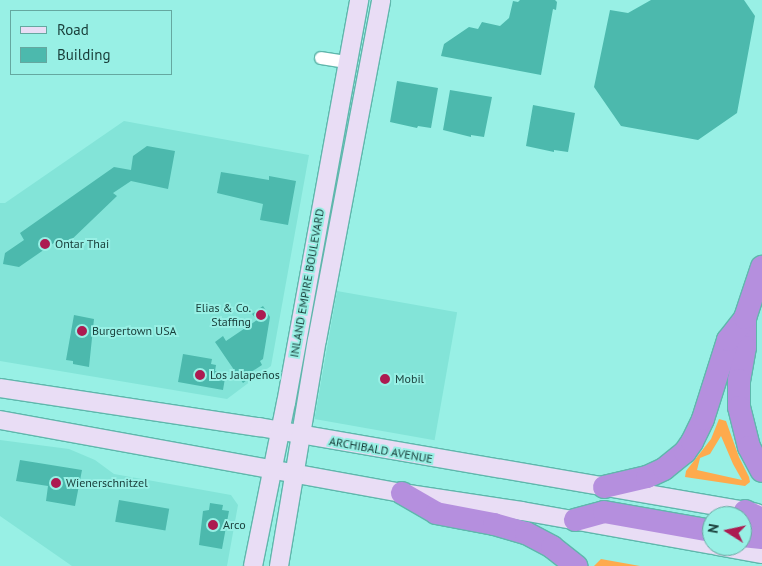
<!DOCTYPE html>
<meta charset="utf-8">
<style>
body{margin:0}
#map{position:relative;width:762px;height:566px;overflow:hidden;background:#98f0e5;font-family:"PT Sans",sans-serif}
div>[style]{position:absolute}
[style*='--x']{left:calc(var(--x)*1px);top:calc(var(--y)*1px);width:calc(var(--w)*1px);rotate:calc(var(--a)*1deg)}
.built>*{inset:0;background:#83e4d8;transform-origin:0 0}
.green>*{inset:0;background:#feaa4d}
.building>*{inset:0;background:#4cb9ad;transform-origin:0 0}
.roads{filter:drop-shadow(1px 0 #5fb7ac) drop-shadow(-1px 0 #5fb7ac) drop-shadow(0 1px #5fb7ac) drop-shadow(0 -1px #5fb7ac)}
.minor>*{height:12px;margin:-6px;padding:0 6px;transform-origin:6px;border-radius:6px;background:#fff}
.secondary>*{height:18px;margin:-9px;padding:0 9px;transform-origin:9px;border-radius:9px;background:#e9ddf5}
.motorway>*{height:22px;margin:-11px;padding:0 11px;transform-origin:11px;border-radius:11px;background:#b58fde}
.dots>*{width:14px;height:14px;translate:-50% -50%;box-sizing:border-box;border:2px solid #98f0e5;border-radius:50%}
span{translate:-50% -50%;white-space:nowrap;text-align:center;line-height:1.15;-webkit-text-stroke:4px #98f0e5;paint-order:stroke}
.poi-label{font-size:12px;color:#183d39}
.left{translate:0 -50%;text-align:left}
.right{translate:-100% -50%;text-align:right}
.street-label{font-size:12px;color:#183d39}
.legend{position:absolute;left:10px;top:10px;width:162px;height:65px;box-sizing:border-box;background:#98f0e5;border:1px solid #65a8a0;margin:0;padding:6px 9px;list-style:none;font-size:15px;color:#183d39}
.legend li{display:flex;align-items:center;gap:10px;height:25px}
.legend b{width:25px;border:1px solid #65a8a0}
.north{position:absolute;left:702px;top:506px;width:50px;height:50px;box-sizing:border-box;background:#98f0e5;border:1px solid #65a8a0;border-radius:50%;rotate:280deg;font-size:14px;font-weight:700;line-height:20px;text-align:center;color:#183d39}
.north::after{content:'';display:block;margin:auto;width:18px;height:22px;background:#ac1b51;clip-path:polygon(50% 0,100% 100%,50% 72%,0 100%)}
</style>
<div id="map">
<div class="built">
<i style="clip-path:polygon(124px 121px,309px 155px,271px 366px,227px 399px,0 361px,0 203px,5px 203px)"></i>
<i style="left:337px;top:291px;width:122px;height:130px;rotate:10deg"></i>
<i style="clip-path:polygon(0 440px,69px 449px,95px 460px,114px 474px,231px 495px,238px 505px,227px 566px,72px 566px,0 516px)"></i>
</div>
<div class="green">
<i style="clip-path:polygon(evenodd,719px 419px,726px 421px,739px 457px,749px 477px,750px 482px,745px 486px,685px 477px,686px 471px,711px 439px,719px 419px,721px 436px,733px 464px,742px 480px,697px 470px,700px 458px,710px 454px,721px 436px)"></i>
<i style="clip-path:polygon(601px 559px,640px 566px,594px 566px)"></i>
</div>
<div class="building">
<i style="clip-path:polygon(520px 0,555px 0,557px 2px,556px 10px,553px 9px,541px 75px,441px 56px,444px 44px,469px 27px,478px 29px,482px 22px,500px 26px,509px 18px,513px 1px,518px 2px)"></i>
<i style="clip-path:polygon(651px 0,744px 0,755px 16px,737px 113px,698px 140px,621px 126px,594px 87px,610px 10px,628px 13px)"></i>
<i style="clip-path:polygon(397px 81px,438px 88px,431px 128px,418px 126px,417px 128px,390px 122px)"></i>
<i style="clip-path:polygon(450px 90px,492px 97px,484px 137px,471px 135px,471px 137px,443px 130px)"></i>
<i style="clip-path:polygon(533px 105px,575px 113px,568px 152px,554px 150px,554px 152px,526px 146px)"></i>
<i style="clip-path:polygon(147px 146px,175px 151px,168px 189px,131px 181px,113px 193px,117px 196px,67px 244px,61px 238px,19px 267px,3px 264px,5px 253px,24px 240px,20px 233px,114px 167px,131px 170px,133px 156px)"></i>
<i style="clip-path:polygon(221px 172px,269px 180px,269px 176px,296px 181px,288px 225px,260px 220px,263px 204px,217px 193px)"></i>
<i style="clip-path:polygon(263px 306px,270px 317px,263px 359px,260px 361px,262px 365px,248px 374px,251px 377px,243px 383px,215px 342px,223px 336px,226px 341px,257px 320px,252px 314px)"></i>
<i style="clip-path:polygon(74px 315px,94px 319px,89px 367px,73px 364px,73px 361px,66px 360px)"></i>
<i style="clip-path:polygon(183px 354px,212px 359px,211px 364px,216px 365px,215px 371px,221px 372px,220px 377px,225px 378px,223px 390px,178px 382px)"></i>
<i style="clip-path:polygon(20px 460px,82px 470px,75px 506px,46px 501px,48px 486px,16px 481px)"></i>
<i style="left:119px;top:500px;width:51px;height:22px;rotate:10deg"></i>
<i style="clip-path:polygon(210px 503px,223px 505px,222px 510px,229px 511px,222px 549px,199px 545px,203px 511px,209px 510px)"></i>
</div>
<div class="roads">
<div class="minor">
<i style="--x:321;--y:58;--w:26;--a:9"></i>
</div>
<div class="secondary">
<i style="--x:0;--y:388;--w:262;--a:8.6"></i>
<i style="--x:259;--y:427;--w:505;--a:9.8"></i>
<i style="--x:0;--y:420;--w:409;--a:10.3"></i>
<i style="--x:402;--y:493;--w:121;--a:8.5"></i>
<i style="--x:522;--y:511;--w:193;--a:10.1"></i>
<i style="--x:717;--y:546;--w:46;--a:10.1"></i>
<i style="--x:253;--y:566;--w:166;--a:-78.6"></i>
<i style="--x:286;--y:403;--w:410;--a:-79.7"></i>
<i style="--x:279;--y:566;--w:229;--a:-80.5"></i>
<i style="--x:317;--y:340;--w:346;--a:-79.3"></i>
</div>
<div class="motorway">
<i style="--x:745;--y:318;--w:29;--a:90"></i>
<i style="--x:745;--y:347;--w:34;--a:100"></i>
<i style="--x:739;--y:380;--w:27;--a:90"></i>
<i style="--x:739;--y:407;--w:41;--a:76"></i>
<i style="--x:749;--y:447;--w:27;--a:62"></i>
<i style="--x:604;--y:487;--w:44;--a:-13.1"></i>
<i style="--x:647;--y:477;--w:19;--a:-25"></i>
<i style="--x:664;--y:469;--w:27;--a:-39"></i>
<i style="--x:685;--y:452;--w:12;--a:-55"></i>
<i style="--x:692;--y:442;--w:25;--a:-64"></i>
<i style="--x:703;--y:419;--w:83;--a:-72.4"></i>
<i style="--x:728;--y:340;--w:28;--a:-52"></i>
<i style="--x:745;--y:318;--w:54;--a:-71.6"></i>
<i style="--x:402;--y:493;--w:39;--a:30"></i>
<i style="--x:436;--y:513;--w:59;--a:10.7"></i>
<i style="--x:494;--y:524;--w:33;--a:16"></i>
<i style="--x:526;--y:533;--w:30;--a:28"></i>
<i style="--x:552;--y:547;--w:31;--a:38"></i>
<i style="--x:745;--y:511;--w:19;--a:25"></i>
<i style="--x:575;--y:520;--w:30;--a:-15"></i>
<i style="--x:604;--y:512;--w:110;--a:10"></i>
<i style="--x:742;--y:536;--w:20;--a:6"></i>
</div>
</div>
<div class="dots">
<i style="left:45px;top:244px;background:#ac1b51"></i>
<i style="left:261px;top:315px;background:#ac1b51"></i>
<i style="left:82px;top:331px;background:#ac1b51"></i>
<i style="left:200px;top:375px;background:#ac1b51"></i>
<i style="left:385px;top:379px;background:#ac1b51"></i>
<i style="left:56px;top:483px;background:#ac1b51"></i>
<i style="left:213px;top:525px;background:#ac1b51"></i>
</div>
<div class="poi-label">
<span class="left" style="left:55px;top:244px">Ontar Thai</span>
<span class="right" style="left:251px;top:315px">Elias &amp; Co.<br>Staffing</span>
<span class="left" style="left:92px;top:331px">Burgertown USA</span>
<span class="left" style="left:210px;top:375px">Los Jalapeños</span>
<span class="left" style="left:395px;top:379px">Mobil</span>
<span class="left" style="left:66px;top:483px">Wienerschnitzel</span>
<span class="left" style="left:223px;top:525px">Arco</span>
</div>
<div class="street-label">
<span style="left:307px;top:283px;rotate:-80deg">INLAND EMPIRE BOULEVARD</span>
<span style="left:381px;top:450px;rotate:10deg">ARCHIBALD AVENUE</span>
</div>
<ul class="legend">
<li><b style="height:6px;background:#e9ddf5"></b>Road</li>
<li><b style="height:14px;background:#4cb9ad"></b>Building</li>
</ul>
<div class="north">N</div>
</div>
